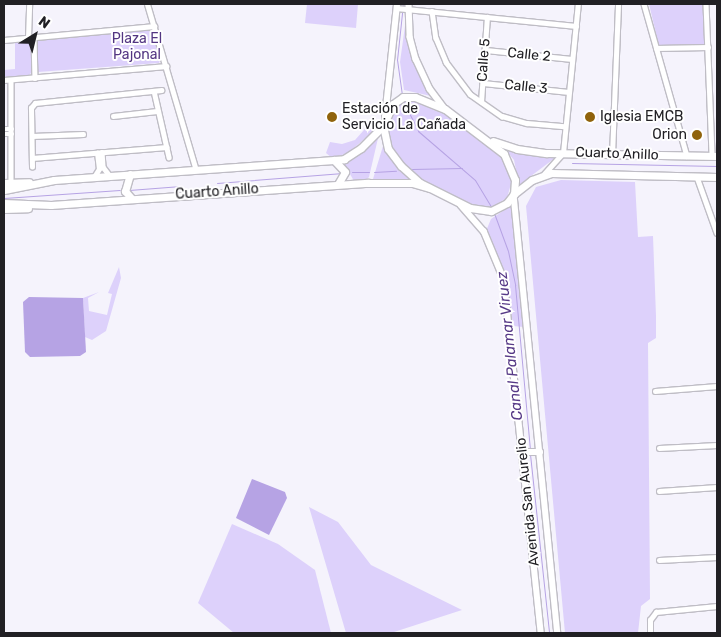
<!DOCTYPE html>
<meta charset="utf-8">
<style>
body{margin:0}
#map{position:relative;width:721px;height:637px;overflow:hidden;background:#f5f3fc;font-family:Rubik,sans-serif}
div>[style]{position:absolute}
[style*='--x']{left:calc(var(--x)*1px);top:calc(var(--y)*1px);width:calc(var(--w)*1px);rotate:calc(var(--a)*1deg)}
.green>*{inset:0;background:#ddd1fb}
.water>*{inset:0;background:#b6a3e4}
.stream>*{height:1px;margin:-0.5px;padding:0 0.5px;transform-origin:0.5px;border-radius:0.5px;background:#b6a3e4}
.roads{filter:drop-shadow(1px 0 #bfbdc5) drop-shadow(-1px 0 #bfbdc5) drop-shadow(0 1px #bfbdc5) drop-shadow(0 -1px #bfbdc5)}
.minor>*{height:4.5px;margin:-2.25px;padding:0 2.25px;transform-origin:2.25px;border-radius:2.25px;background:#fff}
.tertiary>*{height:5px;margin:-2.5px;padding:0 2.5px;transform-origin:2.5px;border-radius:2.5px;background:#fff}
.secondary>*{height:5.5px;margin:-2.75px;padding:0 2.75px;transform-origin:2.75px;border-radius:2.75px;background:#fff}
.trunk>*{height:7px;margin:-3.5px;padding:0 3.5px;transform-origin:3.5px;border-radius:3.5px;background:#fff}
.dots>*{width:14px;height:14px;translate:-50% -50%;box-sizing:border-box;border:2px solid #fff;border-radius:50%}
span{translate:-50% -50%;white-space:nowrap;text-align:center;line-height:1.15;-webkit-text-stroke:4px #fff;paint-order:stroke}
.park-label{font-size:14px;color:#533682}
.street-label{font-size:14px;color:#212024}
.poi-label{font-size:14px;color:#212024}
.left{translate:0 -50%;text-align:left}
.right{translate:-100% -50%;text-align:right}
.water-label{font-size:15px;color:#573a87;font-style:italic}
.frame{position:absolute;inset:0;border:5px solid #212024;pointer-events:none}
.north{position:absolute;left:10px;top:10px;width:50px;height:50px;-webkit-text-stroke:4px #fff;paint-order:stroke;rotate:36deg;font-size:14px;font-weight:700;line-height:20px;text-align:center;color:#212024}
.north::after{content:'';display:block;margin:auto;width:18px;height:22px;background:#212024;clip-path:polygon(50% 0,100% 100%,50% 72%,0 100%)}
</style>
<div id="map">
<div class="green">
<i style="clip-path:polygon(307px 4px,358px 4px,356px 28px,305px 23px)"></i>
<i style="clip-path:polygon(649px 4px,703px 4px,705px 44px,659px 46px)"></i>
<i style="clip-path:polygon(405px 26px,418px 73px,431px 96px,404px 90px,400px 62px)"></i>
<i style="clip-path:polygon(152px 29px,161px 58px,159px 63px,38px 72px,37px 41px)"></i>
<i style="clip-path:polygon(15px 41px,32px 43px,32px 72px,29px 75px,4px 77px,4px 70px,15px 69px)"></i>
<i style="clip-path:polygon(408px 99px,458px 120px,507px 160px,512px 180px,507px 198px,490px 208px,470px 205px,432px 187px,408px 169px,390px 145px,386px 129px,400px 101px)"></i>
<i style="clip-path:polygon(372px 121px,379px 122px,376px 129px,348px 153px,332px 158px,326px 153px,330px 142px,342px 144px,355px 140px)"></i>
<i style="clip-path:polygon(379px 134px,369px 177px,365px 181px,354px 181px,343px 162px)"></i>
<i style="clip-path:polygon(383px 146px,398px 169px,411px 181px,373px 179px)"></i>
<i style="clip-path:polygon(504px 148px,559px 155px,519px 185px,514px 160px)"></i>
<i style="clip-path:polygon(561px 180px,635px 182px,638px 237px,653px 236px,656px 316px,656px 338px,648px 343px,650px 599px,641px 606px,638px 633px,565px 633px,526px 206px,536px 187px)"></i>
<i style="clip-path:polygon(512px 205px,524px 327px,513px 326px,507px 278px,486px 231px,491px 219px)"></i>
<i style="clip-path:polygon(119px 267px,121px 278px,106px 331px,92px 340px,85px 337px,83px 298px,99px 292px,88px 298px,89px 311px,107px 315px,112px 294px,108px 293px)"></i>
<i style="clip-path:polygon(309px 507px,338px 522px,371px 565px,462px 610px,391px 633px,346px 633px)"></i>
<i style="clip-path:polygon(232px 524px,278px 544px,315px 570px,331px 633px,234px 633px,198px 603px)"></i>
</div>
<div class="water">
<i style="clip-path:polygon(29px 297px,83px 298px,86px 352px,80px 356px,30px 357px,25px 352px,23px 302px)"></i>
<i style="clip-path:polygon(252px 479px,285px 492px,287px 498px,269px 535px,236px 518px)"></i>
</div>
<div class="stream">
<i style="--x:402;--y:95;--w:35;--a:-98"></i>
<i style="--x:397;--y:60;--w:56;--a:-83.9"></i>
<i style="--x:403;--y:101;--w:34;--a:63"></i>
<i style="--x:418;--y:131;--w:75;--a:40.7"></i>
<i style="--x:475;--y:180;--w:31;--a:59"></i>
<i style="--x:572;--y:163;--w:145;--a:1.2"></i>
<i style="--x:412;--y:169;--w:50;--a:-1.1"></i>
<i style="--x:352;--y:172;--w:17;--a:0"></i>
<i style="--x:374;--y:172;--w:22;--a:-3"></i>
<i style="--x:217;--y:183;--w:123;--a:-4.6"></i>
<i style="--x:129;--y:190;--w:52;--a:-4.4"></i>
<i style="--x:4;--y:198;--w:116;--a:-3.9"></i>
<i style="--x:494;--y:213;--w:40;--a:69.8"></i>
<i style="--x:508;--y:251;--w:35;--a:78"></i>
<i style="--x:515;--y:285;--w:166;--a:84.8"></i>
<i style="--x:530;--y:454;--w:180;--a:83.9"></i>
</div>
<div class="roads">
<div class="minor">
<i style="--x:644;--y:4;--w:158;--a:74.2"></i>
<i style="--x:706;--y:4;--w:152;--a:87.7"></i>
<i style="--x:396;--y:8;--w:181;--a:5.7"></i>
<i style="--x:432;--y:11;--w:27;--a:82"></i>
<i style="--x:436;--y:38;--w:26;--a:67"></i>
<i style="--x:446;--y:62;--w:40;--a:53"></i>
<i style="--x:470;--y:94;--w:39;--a:35"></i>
<i style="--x:502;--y:116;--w:26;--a:16"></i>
<i style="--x:527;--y:123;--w:37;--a:5"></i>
<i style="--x:28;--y:38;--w:34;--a:-88"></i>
<i style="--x:34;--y:38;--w:40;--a:88.6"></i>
<i style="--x:4;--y:40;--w:151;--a:-5.3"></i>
<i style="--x:656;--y:48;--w:52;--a:-1.1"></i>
<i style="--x:486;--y:50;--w:86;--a:6"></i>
<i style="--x:4;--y:80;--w:163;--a:-4.9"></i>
<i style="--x:11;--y:80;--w:103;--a:90"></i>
<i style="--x:483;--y:83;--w:86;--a:6"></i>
<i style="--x:154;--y:91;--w:68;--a:77.2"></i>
<i style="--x:481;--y:102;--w:85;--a:-86"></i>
<i style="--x:113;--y:116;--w:44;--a:-6.5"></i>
<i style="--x:4;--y:129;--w:8;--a:0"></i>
<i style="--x:4;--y:134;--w:8;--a:0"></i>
<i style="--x:32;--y:136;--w:51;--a:-2.2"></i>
<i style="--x:102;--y:152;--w:15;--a:86"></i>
<i style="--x:103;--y:167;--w:11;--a:52"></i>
<i style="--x:612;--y:155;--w:151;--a:-87.7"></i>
<i style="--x:32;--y:158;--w:135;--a:-4.7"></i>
<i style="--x:32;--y:167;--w:59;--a:-91"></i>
<i style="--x:31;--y:108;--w:6;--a:-51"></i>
<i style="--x:35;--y:103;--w:127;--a:-5.9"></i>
<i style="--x:544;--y:174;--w:28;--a:-48"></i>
<i style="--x:563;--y:153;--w:150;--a:-84.3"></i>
<i style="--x:94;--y:177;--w:9;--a:-58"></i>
<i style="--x:99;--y:169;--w:16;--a:-97"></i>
<i style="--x:697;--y:177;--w:59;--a:70.3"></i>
<i style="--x:655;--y:391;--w:62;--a:-4.6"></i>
<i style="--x:659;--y:448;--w:58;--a:-3"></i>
<i style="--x:659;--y:491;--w:58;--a:-3.9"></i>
<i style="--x:659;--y:560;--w:58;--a:-3"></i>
<i style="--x:650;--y:633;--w:13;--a:-90"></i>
<i style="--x:650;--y:620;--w:10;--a:-53"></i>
<i style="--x:656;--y:612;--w:61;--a:-5.6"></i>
</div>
<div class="tertiary">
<i style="--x:147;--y:4;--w:173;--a:73.6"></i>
</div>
<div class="secondary">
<i style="--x:409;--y:4;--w:33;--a:88"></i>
<i style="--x:410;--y:37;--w:23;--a:75"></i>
<i style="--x:416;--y:59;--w:33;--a:65"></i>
<i style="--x:430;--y:89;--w:25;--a:53"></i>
<i style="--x:385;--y:117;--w:114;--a:-83.9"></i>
<i style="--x:514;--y:195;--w:440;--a:84.3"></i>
<i style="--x:461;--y:205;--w:35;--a:49"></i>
<i style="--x:484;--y:231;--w:52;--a:67.4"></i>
<i style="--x:504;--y:279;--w:356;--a:84"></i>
<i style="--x:523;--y:452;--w:17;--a:0"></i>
</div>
<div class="trunk">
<i style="--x:403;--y:97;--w:12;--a:0"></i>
<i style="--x:415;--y:97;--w:32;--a:22"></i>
<i style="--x:445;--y:109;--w:74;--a:37.3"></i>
<i style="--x:504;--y:154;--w:28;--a:67"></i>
<i style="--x:515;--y:180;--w:14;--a:94"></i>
<i style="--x:514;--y:194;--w:11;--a:128"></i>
<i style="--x:507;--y:203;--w:18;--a:153"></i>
<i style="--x:491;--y:211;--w:21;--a:-172"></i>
<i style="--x:470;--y:208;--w:56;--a:-153.4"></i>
<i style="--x:420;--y:183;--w:25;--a:-138"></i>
<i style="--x:401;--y:166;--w:21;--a:-127"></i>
<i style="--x:388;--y:149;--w:24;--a:-102"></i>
<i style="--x:383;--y:126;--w:24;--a:-66"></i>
<i style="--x:393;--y:104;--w:12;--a:-35"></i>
<i style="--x:493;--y:141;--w:25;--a:18"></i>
<i style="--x:517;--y:149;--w:30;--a:8"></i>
<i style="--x:547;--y:153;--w:170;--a:1"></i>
<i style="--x:334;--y:160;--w:16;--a:47"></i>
<i style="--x:345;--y:172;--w:14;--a:120"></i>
<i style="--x:130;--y:174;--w:18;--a:106"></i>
<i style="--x:125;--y:191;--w:9;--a:49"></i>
<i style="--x:4;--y:183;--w:25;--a:-2"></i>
<i style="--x:4;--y:190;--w:51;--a:-11.3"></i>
<i style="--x:54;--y:180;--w:291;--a:-4.1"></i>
<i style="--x:344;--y:159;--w:20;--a:-33"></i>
<i style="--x:361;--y:148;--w:31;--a:-45"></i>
<i style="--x:514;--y:194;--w:23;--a:-38"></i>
<i style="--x:532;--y:180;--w:20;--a:-20"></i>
<i style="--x:551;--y:173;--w:166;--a:1.4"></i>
<i style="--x:4;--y:203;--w:47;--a:2.4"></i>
<i style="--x:51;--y:205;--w:318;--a:-4"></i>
<i style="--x:368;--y:183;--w:44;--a:0"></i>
<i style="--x:412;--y:183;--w:18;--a:16"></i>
<i style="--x:4;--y:209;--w:24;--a:-2"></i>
</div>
</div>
<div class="dots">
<i style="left:332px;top:117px;background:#90630c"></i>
<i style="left:590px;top:117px;background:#90630c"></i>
<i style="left:697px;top:135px;background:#90630c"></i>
</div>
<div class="park-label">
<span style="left:137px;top:47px">Plaza El<br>Pajonal</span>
</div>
<div class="street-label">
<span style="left:529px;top:55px;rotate:6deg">Calle 2</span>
<span style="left:484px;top:60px;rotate:-86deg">Calle 5</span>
<span style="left:526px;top:87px;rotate:6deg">Calle 3</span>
<span style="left:617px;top:154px;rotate:2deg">Cuarto Anillo</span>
<span style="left:217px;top:192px;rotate:-4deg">Cuarto Anillo</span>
<span style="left:528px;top:502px;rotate:-96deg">Avenida San Aurelio</span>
</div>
<div class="poi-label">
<span class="left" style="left:342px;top:117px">Estación de<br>Servicio La Cañada</span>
<span class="left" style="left:600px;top:117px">Iglesia EMCB</span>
<span class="right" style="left:687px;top:135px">Orion</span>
</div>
<div class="water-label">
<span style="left:510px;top:346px;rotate:-96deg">Canal Palamar Viruez</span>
</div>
<div class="frame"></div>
<div class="north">N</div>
</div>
